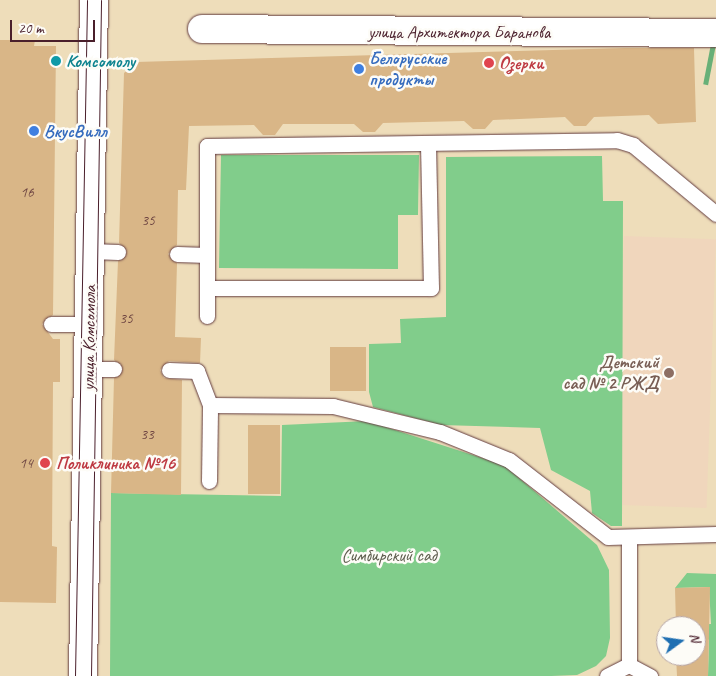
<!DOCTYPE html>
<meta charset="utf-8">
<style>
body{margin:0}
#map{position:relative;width:716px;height:676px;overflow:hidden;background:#eeddba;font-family:Caveat,sans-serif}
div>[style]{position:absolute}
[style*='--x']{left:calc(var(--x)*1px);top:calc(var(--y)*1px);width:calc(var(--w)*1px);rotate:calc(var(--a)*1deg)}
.built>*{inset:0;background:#f0d6bc;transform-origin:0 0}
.green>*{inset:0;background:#81cd8b}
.forest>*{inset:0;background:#68b077;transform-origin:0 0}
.building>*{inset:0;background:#d9b687;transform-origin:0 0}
.roads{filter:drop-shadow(0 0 1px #633c40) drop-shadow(0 0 1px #633c40)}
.lane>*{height:15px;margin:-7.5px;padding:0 7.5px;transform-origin:7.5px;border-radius:7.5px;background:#fff}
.street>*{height:28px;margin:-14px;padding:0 14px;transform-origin:14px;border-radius:14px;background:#fff}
.secondary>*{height:28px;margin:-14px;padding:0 14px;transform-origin:14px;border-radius:14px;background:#fff}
.tram>*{height:1px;margin:-0.5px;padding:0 0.5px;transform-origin:0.5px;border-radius:0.5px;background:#4a1f2b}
.dots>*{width:14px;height:14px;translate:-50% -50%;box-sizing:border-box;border:2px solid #fdfcf7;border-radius:50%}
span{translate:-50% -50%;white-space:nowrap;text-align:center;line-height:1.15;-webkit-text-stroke:5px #fdfcf7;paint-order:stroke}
.number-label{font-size:15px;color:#6e4542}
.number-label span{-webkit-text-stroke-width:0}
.street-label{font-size:18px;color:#4a1f2b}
.shop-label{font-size:18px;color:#366cbe;font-weight:700}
.left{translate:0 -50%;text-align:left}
.culture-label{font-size:18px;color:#0d838f;font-weight:700}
.health-label{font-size:18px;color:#be3a42;font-weight:700}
.education-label{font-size:18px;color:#785e54;font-weight:700}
.right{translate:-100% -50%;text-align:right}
.park-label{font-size:18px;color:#5d5c4d}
.north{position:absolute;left:656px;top:616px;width:50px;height:50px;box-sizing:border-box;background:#fdfcf7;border:1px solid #b5a4a5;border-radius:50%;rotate:76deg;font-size:14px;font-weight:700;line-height:20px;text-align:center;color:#4a1f2b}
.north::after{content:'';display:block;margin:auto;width:18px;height:22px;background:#1f6fb2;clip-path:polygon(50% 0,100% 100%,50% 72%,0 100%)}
.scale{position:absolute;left:10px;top:20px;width:85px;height:22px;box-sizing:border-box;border:2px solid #4a1f2b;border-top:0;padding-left:6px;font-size:15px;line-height:18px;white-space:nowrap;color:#4a1f2b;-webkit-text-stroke:4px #fdfcf7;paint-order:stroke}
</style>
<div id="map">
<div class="built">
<i style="left:624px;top:236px;width:92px;height:269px;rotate:2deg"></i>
</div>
<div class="green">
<i style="clip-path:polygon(221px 155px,419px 155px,418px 215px,398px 215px,398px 269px,219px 268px)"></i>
<i style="clip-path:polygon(602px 156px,603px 201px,623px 201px,622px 526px,611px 526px,592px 513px,590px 491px,551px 470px,540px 428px,441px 425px,373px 407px,369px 392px,369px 344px,401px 343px,400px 319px,446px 317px,446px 157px)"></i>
<i style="clip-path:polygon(367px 421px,504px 465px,597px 545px,609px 570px,610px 638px,606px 656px,596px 666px,577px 675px,551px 676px,110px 676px,111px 493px,281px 496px,282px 425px)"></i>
<i style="clip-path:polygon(687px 573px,716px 574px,716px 676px,708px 676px,709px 640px,696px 626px,676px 626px,711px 624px,709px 587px,675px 588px)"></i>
</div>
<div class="forest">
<i style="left:711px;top:44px;width:5px;height:41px;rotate:11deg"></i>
</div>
<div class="building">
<i style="clip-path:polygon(0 40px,35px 40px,34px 46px,56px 46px,53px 315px,42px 324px,53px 339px,60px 339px,60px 382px,53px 382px,52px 546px,57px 547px,56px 603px,0 602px)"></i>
<i style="clip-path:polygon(625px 48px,694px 48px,696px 122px,658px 124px,649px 115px,594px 117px,586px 126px,574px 126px,565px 117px,493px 120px,485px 129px,473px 129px,464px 121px,383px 123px,375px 132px,363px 132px,354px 124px,283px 124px,275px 135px,263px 135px,254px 125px,189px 126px,186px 190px,178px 190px,177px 245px,168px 254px,177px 263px,175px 337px,201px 338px,200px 363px,169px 361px,160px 370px,164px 378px,182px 380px,181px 495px,111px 493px,114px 378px,123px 369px,114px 360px,118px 261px,127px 252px,119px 243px,124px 73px,136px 62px)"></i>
<i style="left:330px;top:347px;width:36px;height:44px"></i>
<i style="left:248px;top:425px;width:32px;height:69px"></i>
<i style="clip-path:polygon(710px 587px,708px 676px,677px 676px,676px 656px,696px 656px,696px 626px,676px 626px,675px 588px)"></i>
</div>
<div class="roads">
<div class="lane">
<i style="--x:91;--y:251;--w:27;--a:2"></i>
<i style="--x:177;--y:254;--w:30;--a:2"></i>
<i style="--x:207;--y:288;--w:224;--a:0"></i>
<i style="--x:431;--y:288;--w:144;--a:-91.2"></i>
<i style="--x:207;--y:316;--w:170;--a:-90"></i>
<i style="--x:207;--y:146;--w:410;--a:-0.8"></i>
<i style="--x:617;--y:140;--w:17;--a:17"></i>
<i style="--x:633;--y:145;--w:108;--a:39.7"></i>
<i style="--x:51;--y:324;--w:38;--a:0"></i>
<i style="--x:88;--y:369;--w:26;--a:0"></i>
<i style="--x:169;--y:370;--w:28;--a:2"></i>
<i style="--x:197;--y:371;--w:36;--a:69"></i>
<i style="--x:210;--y:405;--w:123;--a:0.5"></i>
<i style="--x:333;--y:406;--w:110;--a:13.7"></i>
<i style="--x:440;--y:432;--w:74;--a:22.1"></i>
<i style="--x:509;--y:460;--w:125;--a:37.9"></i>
<i style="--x:608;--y:537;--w:108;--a:-1.6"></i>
<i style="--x:209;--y:481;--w:76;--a:-89.2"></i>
<i style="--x:629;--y:665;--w:24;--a:28"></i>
<i style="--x:607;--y:676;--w:25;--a:-27"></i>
<i style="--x:629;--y:665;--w:128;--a:-90"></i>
</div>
<div class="street">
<i style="--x:202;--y:29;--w:514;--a:0.45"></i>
</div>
<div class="secondary">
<i style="--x:83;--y:676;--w:676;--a:-89.07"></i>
</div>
</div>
<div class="tram">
<i style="--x:75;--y:676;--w:676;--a:-88.98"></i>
<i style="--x:91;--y:676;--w:676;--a:-89.15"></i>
</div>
<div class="dots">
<i style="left:56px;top:61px;background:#0f9aa8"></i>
<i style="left:489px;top:63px;background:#e0444e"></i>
<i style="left:359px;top:69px;background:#3f7fe0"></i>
<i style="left:34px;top:131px;background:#3f7fe0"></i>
<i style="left:669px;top:373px;background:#8d6e63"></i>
<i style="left:45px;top:463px;background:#e0444e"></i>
</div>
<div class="number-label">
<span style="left:27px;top:193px">16</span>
<span style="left:148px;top:221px">35</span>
<span style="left:126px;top:319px">35</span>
<span style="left:147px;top:435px">33</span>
<span style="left:26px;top:464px">14</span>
</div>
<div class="street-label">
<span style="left:459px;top:32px">улица Архитектора Баранова</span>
<span style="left:89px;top:338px;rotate:-89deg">улица Комсомола</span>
</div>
<div class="shop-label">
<span class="left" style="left:369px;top:69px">Белорусские<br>продукты</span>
<span class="left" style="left:44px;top:131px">ВкусВилл</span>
</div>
<div class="culture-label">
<span class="left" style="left:66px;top:61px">Комсомолу</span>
</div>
<div class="health-label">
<span class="left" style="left:499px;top:63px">Озерки</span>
<span class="left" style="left:56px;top:463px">Поликлиника №16</span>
</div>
<div class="education-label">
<span class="right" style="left:659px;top:373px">Детский<br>сад № 2 РЖД</span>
</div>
<div class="park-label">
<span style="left:389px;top:555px">Симбирский сад</span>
</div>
<div class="north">N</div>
<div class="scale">20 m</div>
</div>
